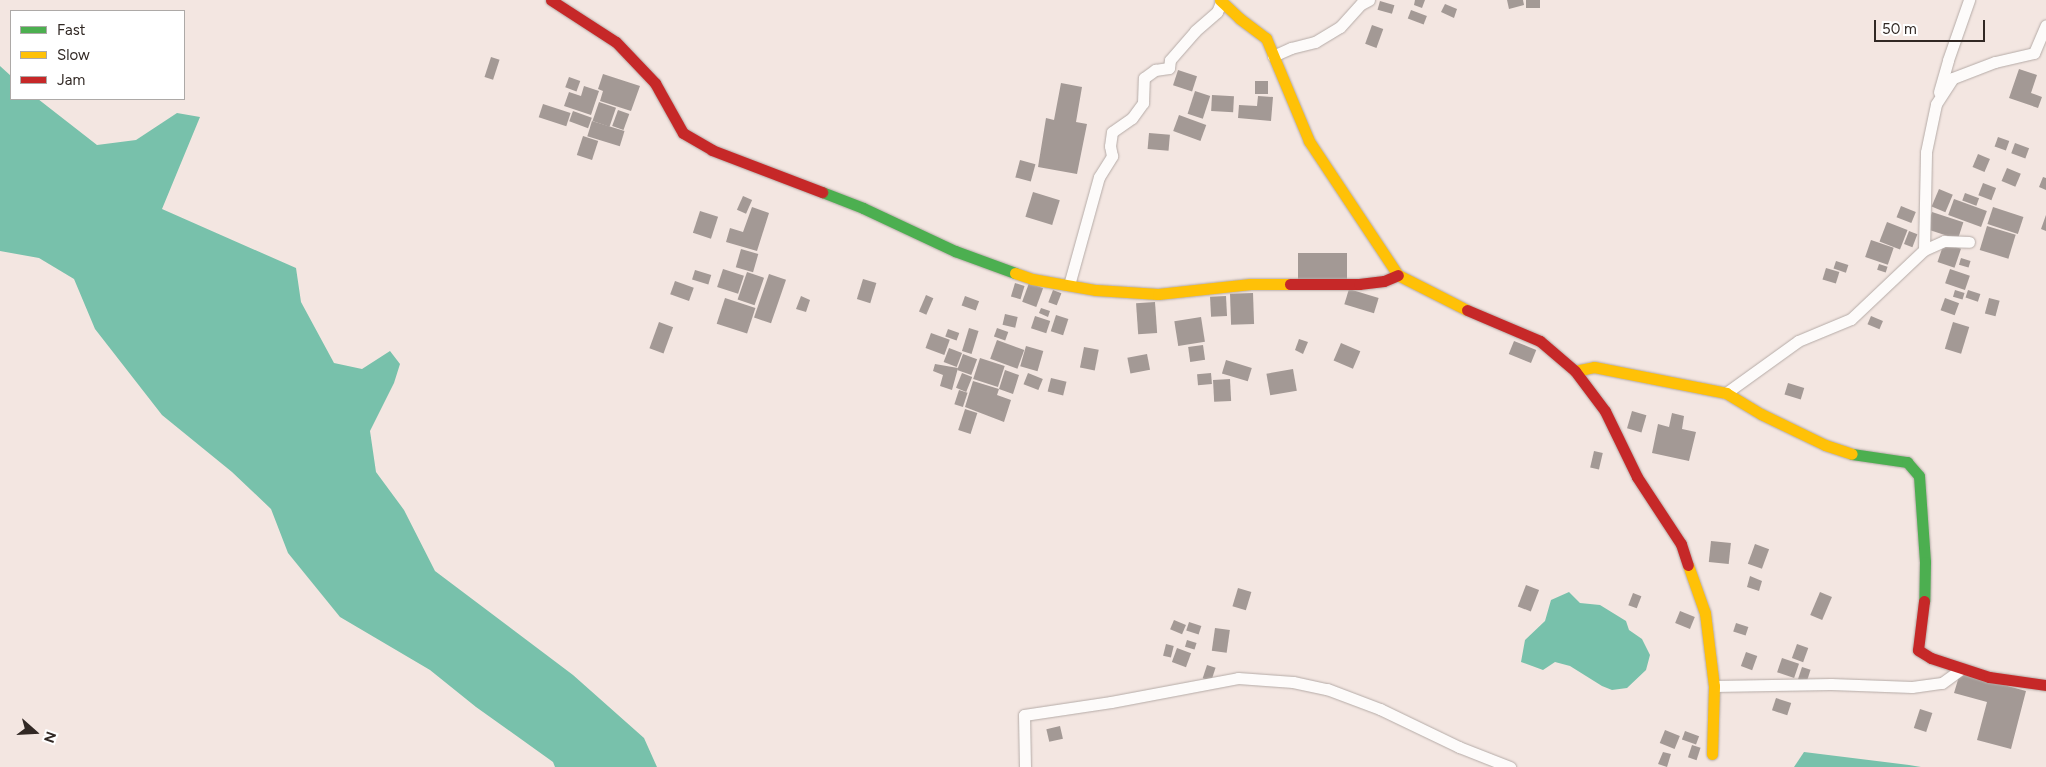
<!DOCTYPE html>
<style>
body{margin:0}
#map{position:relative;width:2046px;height:767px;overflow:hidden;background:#f3e6e1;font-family:Figtree,sans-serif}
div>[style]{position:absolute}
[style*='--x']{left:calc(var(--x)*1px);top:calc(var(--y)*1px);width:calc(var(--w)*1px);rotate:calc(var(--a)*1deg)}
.water>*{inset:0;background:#78c1ab}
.building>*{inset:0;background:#a39995;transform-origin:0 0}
.roads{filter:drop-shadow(0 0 1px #b5aba7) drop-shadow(0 0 1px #b5aba7)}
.street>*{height:11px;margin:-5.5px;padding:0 5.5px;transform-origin:5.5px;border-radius:5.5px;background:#fdfbfa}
.fast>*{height:11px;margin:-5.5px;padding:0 5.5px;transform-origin:5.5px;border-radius:5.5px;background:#4caf50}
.slow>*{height:11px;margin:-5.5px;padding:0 5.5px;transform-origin:5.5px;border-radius:5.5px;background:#ffc107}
.jam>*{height:11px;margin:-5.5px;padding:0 5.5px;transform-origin:5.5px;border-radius:5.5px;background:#c62828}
span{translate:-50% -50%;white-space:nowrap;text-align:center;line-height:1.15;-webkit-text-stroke:5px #fff;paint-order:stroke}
.legend{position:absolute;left:10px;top:10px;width:175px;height:90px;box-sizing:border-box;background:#fff;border:1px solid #ada9a7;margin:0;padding:6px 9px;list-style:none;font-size:15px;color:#312824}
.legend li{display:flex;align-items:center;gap:10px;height:25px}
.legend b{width:25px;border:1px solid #ada9a7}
.north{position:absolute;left:10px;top:707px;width:50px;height:50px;-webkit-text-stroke:4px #fff;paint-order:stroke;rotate:109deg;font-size:14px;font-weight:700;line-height:20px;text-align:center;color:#312824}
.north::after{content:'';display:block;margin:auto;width:18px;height:22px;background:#312824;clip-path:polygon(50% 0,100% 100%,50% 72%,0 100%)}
.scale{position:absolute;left:1874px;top:20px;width:111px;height:22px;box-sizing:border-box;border:2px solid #312824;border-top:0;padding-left:6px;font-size:15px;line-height:18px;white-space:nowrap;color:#312824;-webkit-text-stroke:4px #fff;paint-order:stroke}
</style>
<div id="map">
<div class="water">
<i style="clip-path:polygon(0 66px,11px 76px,11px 99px,38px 99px,97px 145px,136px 140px,177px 113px,200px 117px,162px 209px,296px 268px,301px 302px,334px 363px,362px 369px,390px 351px,400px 364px,394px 383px,370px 431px,376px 472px,404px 510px,435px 571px,573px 675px,644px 738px,657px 767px,555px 767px,553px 762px,476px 707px,430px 670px,340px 617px,288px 553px,271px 509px,232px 472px,162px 415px,95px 329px,74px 279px,39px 258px,0 251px)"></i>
<i style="clip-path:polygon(1569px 592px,1580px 603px,1600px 605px,1626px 621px,1629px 630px,1642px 639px,1650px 655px,1646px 670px,1627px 688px,1612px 690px,1602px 686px,1570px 666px,1555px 662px,1543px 670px,1521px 662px,1525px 640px,1545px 621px,1551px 600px)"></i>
<i style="clip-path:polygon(1804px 752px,1909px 765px,1921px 767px,1794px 767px)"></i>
</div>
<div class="building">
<i style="clip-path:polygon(1415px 0,1425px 0,1422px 8px,1414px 5px)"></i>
<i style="clip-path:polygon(1507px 0,1523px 0,1524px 5px,1509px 9px)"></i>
<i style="left:1526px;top:0;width:14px;height:8px"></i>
<i style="left:1380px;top:1px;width:15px;height:9px;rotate:16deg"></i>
<i style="clip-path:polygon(1445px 4px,1457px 9px,1454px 18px,1441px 12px)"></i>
<i style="left:1411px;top:10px;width:17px;height:9px;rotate:21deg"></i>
<i style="left:1372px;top:25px;width:12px;height:20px;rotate:20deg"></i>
<i style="left:491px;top:57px;width:9px;height:21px;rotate:18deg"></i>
<i style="clip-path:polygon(2019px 69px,2037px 75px,2031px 93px,2042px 97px,2038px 108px,2009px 98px)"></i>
<i style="left:1178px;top:70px;width:20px;height:16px;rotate:18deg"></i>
<i style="clip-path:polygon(603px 74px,640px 86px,631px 111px,600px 101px,603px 91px,598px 89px)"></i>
<i style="left:569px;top:77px;width:12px;height:11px;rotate:20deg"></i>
<i style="left:1268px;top:81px;width:13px;height:13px;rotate:90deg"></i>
<i style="clip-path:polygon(1061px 83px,1082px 87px,1076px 122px,1087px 124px,1077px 174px,1038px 167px,1046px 118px,1054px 120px)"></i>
<i style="clip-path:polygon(584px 86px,599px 91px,591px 115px,564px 106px,569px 92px,581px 96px)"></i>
<i style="left:1195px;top:91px;width:16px;height:24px;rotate:18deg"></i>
<i style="left:1212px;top:95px;width:22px;height:16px;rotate:3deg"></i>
<i style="clip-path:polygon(1258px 96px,1273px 97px,1271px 121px,1238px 118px,1239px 105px,1257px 106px)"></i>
<i style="left:599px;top:102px;width:18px;height:20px;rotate:19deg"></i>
<i style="left:543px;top:104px;width:29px;height:14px;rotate:18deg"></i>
<i style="left:618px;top:110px;width:12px;height:17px;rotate:20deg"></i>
<i style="left:573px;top:111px;width:20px;height:11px;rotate:20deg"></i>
<i style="left:1179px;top:115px;width:29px;height:17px;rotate:20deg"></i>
<i style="left:592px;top:121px;width:34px;height:16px;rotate:17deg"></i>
<i style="left:1149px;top:133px;width:21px;height:16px;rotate:5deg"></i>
<i style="left:583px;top:136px;width:16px;height:20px;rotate:18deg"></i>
<i style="left:1998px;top:137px;width:12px;height:10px;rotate:20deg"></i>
<i style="left:2015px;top:143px;width:15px;height:11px;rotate:20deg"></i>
<i style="left:1978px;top:154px;width:13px;height:14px;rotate:23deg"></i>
<i style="left:1020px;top:160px;width:16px;height:18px;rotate:15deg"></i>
<i style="left:2007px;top:168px;width:15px;height:14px;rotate:23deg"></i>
<i style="clip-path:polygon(2043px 177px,2046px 178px,2046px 190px,2039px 187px)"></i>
<i style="left:1983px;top:183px;width:14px;height:13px;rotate:21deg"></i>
<i style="left:1939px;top:189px;width:15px;height:19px;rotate:23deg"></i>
<i style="left:1033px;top:192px;width:28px;height:26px;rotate:17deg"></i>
<i style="left:1965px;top:193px;width:15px;height:8px;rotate:20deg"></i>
<i style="left:743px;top:196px;width:10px;height:15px;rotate:24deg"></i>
<i style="left:1954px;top:199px;width:35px;height:17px;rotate:20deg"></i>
<i style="left:1901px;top:206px;width:16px;height:12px;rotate:22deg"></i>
<i style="clip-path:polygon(752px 207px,769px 213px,757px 251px,726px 242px,730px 228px,743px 232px)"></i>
<i style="left:1993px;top:207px;width:32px;height:18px;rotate:18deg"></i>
<i style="left:700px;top:211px;width:19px;height:23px;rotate:18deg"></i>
<i style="left:1932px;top:212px;width:33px;height:18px;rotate:18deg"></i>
<i style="clip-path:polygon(2046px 215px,2046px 231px,2041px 229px)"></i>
<i style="left:1887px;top:222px;width:22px;height:21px;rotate:21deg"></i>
<i style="left:1987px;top:226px;width:30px;height:25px;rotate:17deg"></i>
<i style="left:1909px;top:231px;width:9px;height:14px;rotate:21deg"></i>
<i style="left:1871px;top:240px;width:24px;height:18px;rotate:19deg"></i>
<i style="left:1944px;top:243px;width:18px;height:20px;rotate:19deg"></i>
<i style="left:741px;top:249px;width:18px;height:19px;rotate:16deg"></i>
<i style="left:1298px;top:253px;width:49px;height:26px"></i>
<i style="left:1961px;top:258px;width:10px;height:7px;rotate:17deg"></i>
<i style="left:1836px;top:261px;width:13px;height:8px;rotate:18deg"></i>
<i style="left:1879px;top:264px;width:9px;height:6px;rotate:18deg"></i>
<i style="left:1826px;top:268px;width:14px;height:12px;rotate:17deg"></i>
<i style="left:723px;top:269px;width:22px;height:19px;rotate:18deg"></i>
<i style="left:1950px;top:269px;width:21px;height:15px;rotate:19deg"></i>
<i style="left:695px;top:270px;width:17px;height:10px;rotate:17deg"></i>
<i style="left:747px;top:272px;width:18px;height:29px;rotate:19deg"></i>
<i style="left:769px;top:274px;width:18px;height:46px;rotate:19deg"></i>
<i style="left:863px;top:279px;width:14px;height:21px;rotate:17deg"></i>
<i style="left:675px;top:281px;width:20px;height:14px;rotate:20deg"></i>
<i style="left:1015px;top:283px;width:10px;height:14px;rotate:17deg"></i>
<i style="left:1029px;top:283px;width:15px;height:20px;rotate:20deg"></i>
<i style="left:1349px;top:289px;width:31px;height:16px;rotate:17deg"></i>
<i style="left:1053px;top:290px;width:9px;height:13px;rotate:21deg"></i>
<i style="left:1955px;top:290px;width:10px;height:7px;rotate:17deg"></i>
<i style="left:1968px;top:290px;width:13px;height:8px;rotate:18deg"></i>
<i style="left:1253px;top:293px;width:31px;height:23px;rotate:88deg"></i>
<i style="left:926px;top:295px;width:8px;height:18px;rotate:23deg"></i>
<i style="clip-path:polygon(801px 296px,810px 300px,806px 312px,796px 309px)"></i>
<i style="left:965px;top:296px;width:15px;height:10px;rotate:20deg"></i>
<i style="left:1226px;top:296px;width:20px;height:16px;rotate:87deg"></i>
<i style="left:725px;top:298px;width:32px;height:27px;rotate:18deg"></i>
<i style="left:1945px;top:298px;width:15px;height:13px;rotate:20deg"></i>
<i style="left:1989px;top:298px;width:11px;height:16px;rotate:15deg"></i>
<i style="left:1155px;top:302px;width:31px;height:19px;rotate:86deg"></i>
<i style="clip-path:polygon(1041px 308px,1050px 311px,1048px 317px,1039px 313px)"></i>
<i style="left:1005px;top:314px;width:13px;height:11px;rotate:13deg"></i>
<i style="left:1056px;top:315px;width:13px;height:17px;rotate:18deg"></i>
<i style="left:1035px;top:316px;width:16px;height:13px;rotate:18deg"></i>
<i style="left:1871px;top:316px;width:13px;height:9px;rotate:23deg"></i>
<i style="left:1201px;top:317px;width:25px;height:27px;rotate:81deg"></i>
<i style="left:659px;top:322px;width:15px;height:28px;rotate:20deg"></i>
<i style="left:1953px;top:322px;width:17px;height:28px;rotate:17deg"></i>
<i style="left:969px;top:328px;width:10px;height:24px;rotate:17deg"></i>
<i style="left:997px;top:328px;width:12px;height:9px;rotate:20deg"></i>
<i style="left:948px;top:329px;width:12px;height:8px;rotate:20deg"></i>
<i style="left:931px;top:333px;width:20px;height:16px;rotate:20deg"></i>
<i style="clip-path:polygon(1299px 339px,1308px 342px,1303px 354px,1295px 350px)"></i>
<i style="left:997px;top:340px;width:29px;height:20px;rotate:20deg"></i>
<i style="left:1514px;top:341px;width:24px;height:14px;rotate:22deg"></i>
<i style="left:1341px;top:343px;width:21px;height:19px;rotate:23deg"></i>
<i style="left:1203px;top:345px;width:15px;height:15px;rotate:82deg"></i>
<i style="left:1026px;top:346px;width:18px;height:21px;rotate:16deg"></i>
<i style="left:1084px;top:347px;width:15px;height:21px;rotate:11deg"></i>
<i style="left:949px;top:348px;width:14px;height:15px;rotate:21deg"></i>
<i style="left:963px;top:354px;width:15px;height:17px;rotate:20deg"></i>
<i style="left:1147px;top:354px;width:16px;height:20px;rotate:79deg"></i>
<i style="left:980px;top:358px;width:26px;height:22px;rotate:18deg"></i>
<i style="left:1226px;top:360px;width:27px;height:14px;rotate:17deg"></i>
<i style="clip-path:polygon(935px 364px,958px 368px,952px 390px,940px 386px,943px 375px,933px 371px)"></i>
<i style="left:1293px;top:369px;width:22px;height:27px;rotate:80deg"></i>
<i style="clip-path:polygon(1005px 370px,1019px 375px,1013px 394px,999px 389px,997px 395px,1011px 400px,1004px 422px,965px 407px,973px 381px,999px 389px)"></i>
<i style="left:962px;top:373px;width:11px;height:16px;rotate:22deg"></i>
<i style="left:1028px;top:373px;width:16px;height:12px;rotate:22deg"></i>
<i style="left:1211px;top:373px;width:11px;height:14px;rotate:85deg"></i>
<i style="left:1051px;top:378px;width:16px;height:14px;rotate:14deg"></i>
<i style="left:1230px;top:379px;width:22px;height:17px;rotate:87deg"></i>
<i style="left:1788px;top:383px;width:17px;height:12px;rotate:17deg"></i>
<i style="left:959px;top:390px;width:9px;height:15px;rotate:18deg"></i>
<i style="left:965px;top:409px;width:13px;height:22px;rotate:18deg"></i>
<i style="left:1632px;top:411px;width:15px;height:18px;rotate:16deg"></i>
<i style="clip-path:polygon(1672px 413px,1684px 416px,1682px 429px,1696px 432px,1689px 461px,1652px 453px,1658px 424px,1669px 427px)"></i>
<i style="left:1594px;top:451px;width:9px;height:17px;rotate:13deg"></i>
<i style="left:1711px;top:541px;width:20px;height:21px;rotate:6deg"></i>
<i style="left:1755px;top:544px;width:15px;height:21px;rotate:20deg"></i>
<i style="clip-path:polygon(1750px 576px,1762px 581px,1759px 591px,1747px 587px)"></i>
<i style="left:1526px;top:585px;width:14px;height:23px;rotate:21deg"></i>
<i style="left:1238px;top:588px;width:14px;height:19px;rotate:17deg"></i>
<i style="left:1820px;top:592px;width:13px;height:25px;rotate:23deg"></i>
<i style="left:1633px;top:593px;width:9px;height:13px;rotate:21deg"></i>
<i style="left:1680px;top:611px;width:16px;height:13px;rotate:22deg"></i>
<i style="left:1174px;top:620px;width:13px;height:10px;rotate:23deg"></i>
<i style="left:1189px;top:622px;width:13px;height:9px;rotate:18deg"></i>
<i style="left:1736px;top:623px;width:13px;height:9px;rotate:18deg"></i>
<i style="left:1215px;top:628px;width:15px;height:23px;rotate:8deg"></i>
<i style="left:1187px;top:640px;width:10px;height:7px;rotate:17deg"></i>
<i style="left:1166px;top:644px;width:8px;height:12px;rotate:14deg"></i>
<i style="left:1797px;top:644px;width:12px;height:15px;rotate:20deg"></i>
<i style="left:1177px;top:648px;width:15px;height:15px;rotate:20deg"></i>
<i style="left:1746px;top:652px;width:12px;height:15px;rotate:20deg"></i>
<i style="left:1782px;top:658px;width:18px;height:15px;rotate:19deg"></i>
<i style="left:1207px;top:665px;width:9px;height:14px;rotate:18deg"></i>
<i style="left:1802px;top:667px;width:9px;height:13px;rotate:18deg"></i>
<i style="clip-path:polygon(1960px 673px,2026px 691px,2011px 749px,1977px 740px,1987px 702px,1954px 693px)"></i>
<i style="left:1776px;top:698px;width:16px;height:13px;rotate:18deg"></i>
<i style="left:1920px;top:709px;width:13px;height:20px;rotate:18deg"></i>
<i style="left:1060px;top:726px;width:13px;height:14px;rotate:77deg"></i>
<i style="left:1665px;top:730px;width:16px;height:14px;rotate:22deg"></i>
<i style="left:1685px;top:731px;width:15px;height:9px;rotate:20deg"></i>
<i style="left:1692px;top:745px;width:9px;height:13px;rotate:18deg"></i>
<i style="clip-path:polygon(1663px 752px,1671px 754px,1667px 767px,1658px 764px)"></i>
</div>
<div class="roads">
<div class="street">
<i style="--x:1273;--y:56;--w:20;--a:-24"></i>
<i style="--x:1291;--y:48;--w:25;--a:-14"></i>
<i style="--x:1315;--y:42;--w:29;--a:-31"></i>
<i style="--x:1340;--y:27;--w:31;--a:-48"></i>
<i style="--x:1361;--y:4;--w:9;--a:-27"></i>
<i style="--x:1939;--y:92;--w:33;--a:-74"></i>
<i style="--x:1948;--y:60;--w:64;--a:-70.7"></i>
<i style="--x:1924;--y:250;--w:22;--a:-24"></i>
<i style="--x:1944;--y:241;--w:25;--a:2"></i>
<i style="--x:1069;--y:285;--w:112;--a:-74.5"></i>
<i style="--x:1099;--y:177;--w:25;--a:-58"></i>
<i style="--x:1112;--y:156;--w:10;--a:-101"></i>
<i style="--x:1110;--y:146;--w:14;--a:-82"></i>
<i style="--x:1112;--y:132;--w:24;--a:-35"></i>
<i style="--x:1132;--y:118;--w:19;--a:-54"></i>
<i style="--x:1143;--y:103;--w:25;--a:-88"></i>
<i style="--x:1144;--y:78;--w:14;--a:-36"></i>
<i style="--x:1155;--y:70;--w:14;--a:-8"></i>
<i style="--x:1169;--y:68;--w:8;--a:-83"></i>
<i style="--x:1170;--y:60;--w:38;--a:-49"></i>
<i style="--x:1195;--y:31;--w:29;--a:-41"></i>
<i style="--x:1217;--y:12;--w:11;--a:-68"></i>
<i style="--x:1726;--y:393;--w:89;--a:-35.8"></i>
<i style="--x:1798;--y:341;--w:57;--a:-22.5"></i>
<i style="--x:1851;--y:319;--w:100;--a:-43.4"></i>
<i style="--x:1924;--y:250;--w:98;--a:-88.8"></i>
<i style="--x:1926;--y:152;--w:49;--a:-78.2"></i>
<i style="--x:1936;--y:104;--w:31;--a:-57"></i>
<i style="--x:1953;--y:78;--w:45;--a:-20.9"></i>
<i style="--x:1995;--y:62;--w:40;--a:-13"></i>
<i style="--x:2034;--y:53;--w:30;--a:-67"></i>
<i style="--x:1714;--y:686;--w:117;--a:-1"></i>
<i style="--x:1831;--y:684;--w:81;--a:2.1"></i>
<i style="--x:1912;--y:687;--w:30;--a:-8"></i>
<i style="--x:1942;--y:683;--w:24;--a:-36"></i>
<i style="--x:1025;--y:767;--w:52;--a:-91.1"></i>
<i style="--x:1024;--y:715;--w:88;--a:-8.5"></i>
<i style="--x:1111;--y:702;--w:129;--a:-10.7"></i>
<i style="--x:1238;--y:678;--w:55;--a:4.2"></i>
<i style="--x:1293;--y:682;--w:35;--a:12"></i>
<i style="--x:1327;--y:689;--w:57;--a:20.7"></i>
<i style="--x:1380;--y:709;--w:88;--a:25.7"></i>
<i style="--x:1459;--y:747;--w:55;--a:21.4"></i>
</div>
<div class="fast">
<i style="--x:822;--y:192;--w:44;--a:21.3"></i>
<i style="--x:863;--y:208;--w:102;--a:25.1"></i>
<i style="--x:955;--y:251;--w:64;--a:20.1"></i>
<i style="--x:1852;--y:454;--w:56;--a:8.3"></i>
<i style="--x:1907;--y:462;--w:18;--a:49"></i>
<i style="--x:1919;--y:476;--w:86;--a:86"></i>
<i style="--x:1925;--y:562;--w:39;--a:91"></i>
</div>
<div class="slow">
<i style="--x:1220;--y:0;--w:26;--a:43"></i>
<i style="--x:1239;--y:18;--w:34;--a:37"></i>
<i style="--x:1266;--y:38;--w:112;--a:67.3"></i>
<i style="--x:1309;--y:141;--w:161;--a:56.4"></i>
<i style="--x:1398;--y:275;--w:77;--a:26.9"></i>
<i style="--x:1015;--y:273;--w:18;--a:19"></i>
<i style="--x:1032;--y:279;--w:65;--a:9.8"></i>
<i style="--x:1096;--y:290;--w:62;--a:3.7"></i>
<i style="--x:1158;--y:294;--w:93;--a:-6.2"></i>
<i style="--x:1250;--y:284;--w:40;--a:0"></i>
<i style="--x:1575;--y:371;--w:19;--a:-12"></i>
<i style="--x:1594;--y:367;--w:135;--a:11.1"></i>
<i style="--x:1726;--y:393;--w:41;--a:31"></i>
<i style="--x:1761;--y:414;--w:71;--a:25.8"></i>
<i style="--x:1825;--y:445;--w:28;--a:18"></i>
<i style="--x:1688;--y:565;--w:51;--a:70.5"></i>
<i style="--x:1705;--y:613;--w:74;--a:83"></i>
<i style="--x:1714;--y:686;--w:68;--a:91.7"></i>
</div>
<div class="jam">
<i style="--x:551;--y:0;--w:77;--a:32.9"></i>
<i style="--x:616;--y:42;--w:57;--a:46.4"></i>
<i style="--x:655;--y:83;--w:57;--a:60.8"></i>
<i style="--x:683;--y:133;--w:34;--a:30"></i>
<i style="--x:712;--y:150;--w:118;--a:20.9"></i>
<i style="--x:1290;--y:284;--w:69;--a:0"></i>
<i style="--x:1359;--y:284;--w:25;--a:-7"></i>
<i style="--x:1384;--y:281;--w:15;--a:-23"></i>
<i style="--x:1467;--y:310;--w:79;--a:23"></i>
<i style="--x:1540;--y:341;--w:46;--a:40.6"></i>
<i style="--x:1575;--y:371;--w:50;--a:53.1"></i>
<i style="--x:1605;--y:411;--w:73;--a:64.1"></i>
<i style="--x:1637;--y:477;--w:80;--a:56.7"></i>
<i style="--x:1681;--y:544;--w:22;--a:72"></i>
<i style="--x:1924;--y:601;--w:49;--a:97"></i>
<i style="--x:1918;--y:650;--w:15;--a:32"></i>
<i style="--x:1931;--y:658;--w:61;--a:18.1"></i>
<i style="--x:1989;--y:677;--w:58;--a:8"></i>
</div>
</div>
<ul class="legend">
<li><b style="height:6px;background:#4caf50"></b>Fast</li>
<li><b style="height:6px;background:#ffc107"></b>Slow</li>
<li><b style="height:6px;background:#c62828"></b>Jam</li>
</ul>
<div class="north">N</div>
<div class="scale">50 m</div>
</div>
